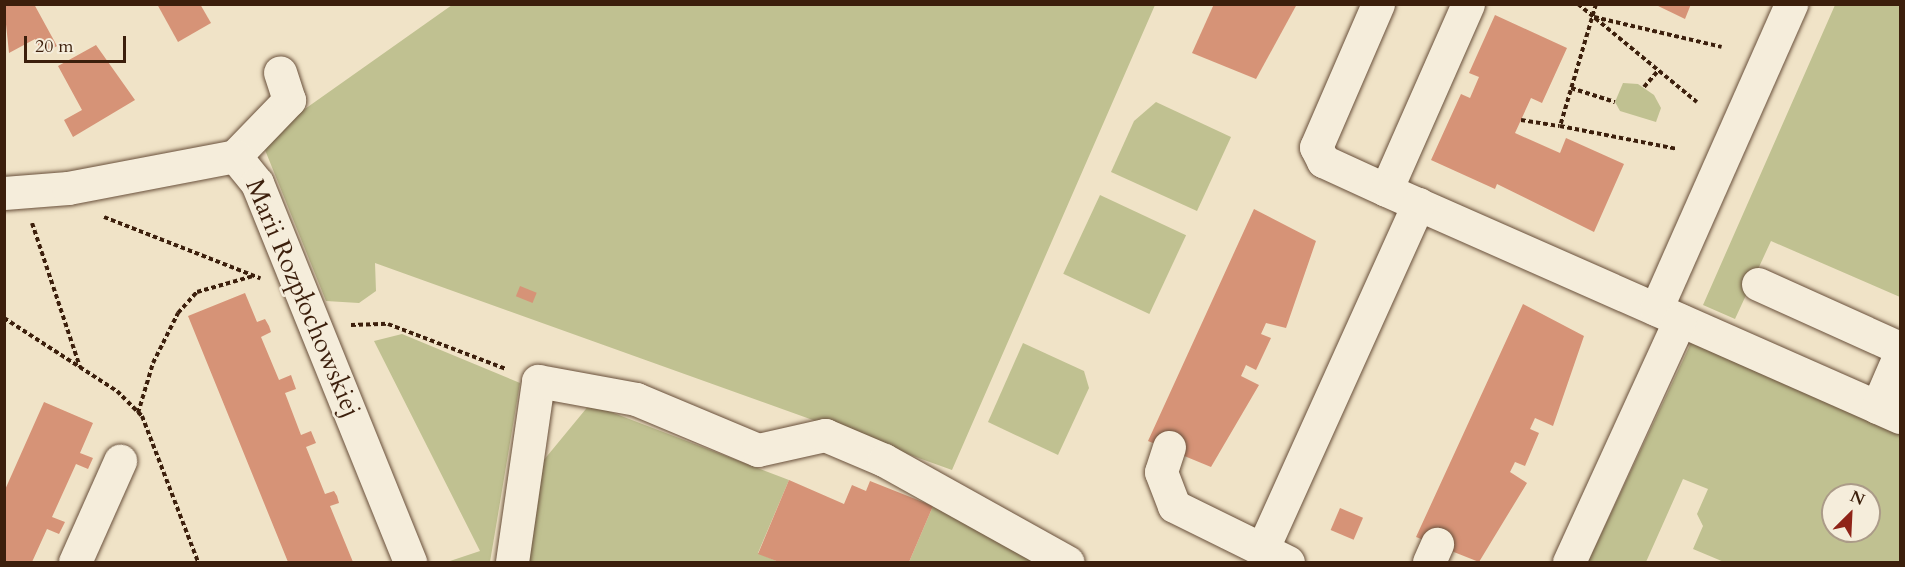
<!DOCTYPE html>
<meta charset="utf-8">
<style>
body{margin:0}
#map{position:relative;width:1905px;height:567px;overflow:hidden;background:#f0e3c7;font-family:Cardo,serif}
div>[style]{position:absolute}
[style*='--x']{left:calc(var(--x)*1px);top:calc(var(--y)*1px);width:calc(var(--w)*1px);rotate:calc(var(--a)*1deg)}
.green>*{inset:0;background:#c0c191;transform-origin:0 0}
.building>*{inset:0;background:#d69377;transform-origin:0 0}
.path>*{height:4px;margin-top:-2px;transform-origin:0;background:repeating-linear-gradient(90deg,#3c1f0c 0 4.5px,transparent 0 7.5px)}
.roads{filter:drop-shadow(0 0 2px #69503b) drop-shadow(0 0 2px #69503b)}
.minor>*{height:33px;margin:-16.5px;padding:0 16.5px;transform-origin:16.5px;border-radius:16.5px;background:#f5eddb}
span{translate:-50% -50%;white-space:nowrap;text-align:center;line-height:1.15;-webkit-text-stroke:5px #f5eddb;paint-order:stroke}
.street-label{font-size:26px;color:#3c1f0c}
.frame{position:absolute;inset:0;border:6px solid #3c1f0c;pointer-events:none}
.north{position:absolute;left:1821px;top:483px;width:60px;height:60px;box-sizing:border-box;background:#f5eddb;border:2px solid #ab9b88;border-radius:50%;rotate:24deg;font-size:16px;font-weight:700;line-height:24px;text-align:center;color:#3c1f0c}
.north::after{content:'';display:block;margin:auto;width:21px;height:27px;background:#8f2418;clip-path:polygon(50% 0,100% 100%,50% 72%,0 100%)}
.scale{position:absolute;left:24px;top:36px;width:102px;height:27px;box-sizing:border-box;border:3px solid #3c1f0c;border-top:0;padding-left:8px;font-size:18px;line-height:21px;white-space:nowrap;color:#3c1f0c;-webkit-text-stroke:4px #f5eddb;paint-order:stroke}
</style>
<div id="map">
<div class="green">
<i style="clip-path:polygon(452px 5px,1155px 5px,952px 470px,375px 263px,376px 291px,359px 303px,326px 301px,261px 140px)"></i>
<i style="clip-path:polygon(1835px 5px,1900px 5px,1900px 297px,1771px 241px,1735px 319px,1703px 305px)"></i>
<i style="clip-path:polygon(1623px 83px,1638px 84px,1654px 95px,1661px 108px,1656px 122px,1620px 111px,1615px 102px)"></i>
<i style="clip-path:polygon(1156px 102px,1231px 137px,1197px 211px,1111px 172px,1134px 121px)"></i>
<i style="left:1100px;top:195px;width:95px;height:87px;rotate:25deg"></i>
<i style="clip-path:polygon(402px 334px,520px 383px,490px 562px,447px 562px,480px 551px,374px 341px)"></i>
<i style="clip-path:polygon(1023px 343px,1084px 371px,1089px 388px,1058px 455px,988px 422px)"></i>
<i style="clip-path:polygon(evenodd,1691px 343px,1900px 434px,1900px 562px,1724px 562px,1693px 549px,1703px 526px,1697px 514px,1708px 489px,1683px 479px,1646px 562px,1588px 562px,1691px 343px,1833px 495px,1869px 495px,1869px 531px,1833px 531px,1833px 495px)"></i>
<i style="clip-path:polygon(590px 404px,789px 480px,758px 553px,779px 562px,525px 562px,543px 461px)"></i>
<i style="clip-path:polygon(933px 506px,1054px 562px,909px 562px)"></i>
</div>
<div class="building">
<i style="clip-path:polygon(34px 4px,57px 46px,43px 54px,35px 39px,9px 53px,4px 5px)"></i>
<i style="clip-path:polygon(157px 4px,200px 4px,211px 23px,178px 42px)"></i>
<i style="clip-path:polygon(1214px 4px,1297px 4px,1256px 79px,1192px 53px)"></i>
<i style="clip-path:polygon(1654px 4px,1691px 4px,1685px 19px)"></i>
<i style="clip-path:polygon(1495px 15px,1567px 48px,1542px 103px,1531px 98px,1515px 133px,1560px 153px,1566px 138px,1624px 164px,1594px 232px,1497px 184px,1495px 189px,1431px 160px,1461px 94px,1470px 98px,1479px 77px,1469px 73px)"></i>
<i style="clip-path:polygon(96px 45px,135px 100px,73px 137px,64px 120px,82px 110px,58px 66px)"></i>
<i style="clip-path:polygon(1254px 209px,1316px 241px,1286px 328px,1266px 323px,1261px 334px,1271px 338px,1256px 370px,1246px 365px,1241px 376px,1259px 385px,1211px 467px,1148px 441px)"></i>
<i style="left:520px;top:286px;width:18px;height:11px;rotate:22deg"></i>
<i style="clip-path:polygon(245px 293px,257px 322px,265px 319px,269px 326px,271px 332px,261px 337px,279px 380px,291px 375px,296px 389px,285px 393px,301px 435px,311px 431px,316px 443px,306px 447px,325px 494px,334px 491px,337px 496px,339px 503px,330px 506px,353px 562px,362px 562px,288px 562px,188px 316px)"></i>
<i style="clip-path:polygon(1523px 304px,1584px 336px,1553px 426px,1535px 418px,1530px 429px,1539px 433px,1525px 466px,1515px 462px,1510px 472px,1527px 483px,1479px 562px,1416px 537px)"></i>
<i style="clip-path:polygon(44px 402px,93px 423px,80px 453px,93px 458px,88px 469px,76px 464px,52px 517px,65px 522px,59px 534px,47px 529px,32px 562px,4px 562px,4px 492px)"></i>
<i style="clip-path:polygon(789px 480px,844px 504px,852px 485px,866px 491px,870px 481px,933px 506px,909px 562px,779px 562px,758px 554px)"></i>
<i style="left:1340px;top:508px;width:25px;height:24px;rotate:23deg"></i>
</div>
<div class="path">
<i style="--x:1578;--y:4;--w:154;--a:39.5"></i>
<i style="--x:1596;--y:4;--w:127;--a:106.4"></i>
<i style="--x:1560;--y:126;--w:119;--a:11.1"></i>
<i style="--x:1594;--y:17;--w:131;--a:13.2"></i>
<i style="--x:1644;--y:87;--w:21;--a:-49"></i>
<i style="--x:1571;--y:88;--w:46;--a:17.7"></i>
<i style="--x:1521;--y:120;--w:39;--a:9"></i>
<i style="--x:104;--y:217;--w:168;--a:21.4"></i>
<i style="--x:32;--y:223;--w:152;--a:71.6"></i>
<i style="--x:4;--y:318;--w:135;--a:32.9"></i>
<i style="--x:117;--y:391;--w:35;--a:45"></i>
<i style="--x:142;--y:416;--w:156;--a:69"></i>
<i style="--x:351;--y:325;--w:37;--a:-2"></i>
<i style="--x:388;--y:324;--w:126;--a:20.9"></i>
<i style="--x:138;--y:413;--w:52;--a:-73.3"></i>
<i style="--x:153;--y:363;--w:56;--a:-63.4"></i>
<i style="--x:178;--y:313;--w:28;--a:-48"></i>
<i style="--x:197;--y:292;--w:58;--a:-15.9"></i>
</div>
<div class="roads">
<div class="minor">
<i style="--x:1378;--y:4;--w:156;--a:113.4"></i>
<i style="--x:1316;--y:147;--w:16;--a:63"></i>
<i style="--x:1323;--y:161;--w:69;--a:24.7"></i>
<i style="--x:1468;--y:4;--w:203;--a:113.8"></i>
<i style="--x:1386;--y:190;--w:562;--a:23.83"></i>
<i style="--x:235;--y:156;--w:78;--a:-46"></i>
<i style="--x:289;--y:100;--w:29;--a:-108"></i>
<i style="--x:4;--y:193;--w:64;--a:-4.5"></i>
<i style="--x:68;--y:188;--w:170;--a:-10.8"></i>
<i style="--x:235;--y:156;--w:35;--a:51"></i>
<i style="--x:257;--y:183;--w:409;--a:68"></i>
<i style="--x:1758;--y:284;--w:156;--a:24.3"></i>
<i style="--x:1656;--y:309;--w:334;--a:-66.1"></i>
<i style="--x:1877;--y:407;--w:58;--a:-66.5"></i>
<i style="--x:1169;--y:447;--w:26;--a:108"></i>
<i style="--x:1161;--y:472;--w:36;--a:69"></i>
<i style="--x:1174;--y:506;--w:127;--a:26.2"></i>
<i style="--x:1262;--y:550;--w:380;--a:-65.7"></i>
<i style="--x:75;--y:562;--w:111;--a:-66"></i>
<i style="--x:512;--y:562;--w:183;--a:-81.8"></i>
<i style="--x:538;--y:381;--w:100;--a:10.4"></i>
<i style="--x:636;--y:399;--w:132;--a:22.7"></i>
<i style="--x:758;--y:450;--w:69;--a:-12.6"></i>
<i style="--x:825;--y:435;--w:64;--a:23"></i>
<i style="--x:884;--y:460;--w:210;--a:29.1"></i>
<i style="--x:1429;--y:562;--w:20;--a:-66"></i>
<i style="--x:1569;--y:562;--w:266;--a:-65.4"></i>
</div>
</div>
<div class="street-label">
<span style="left:303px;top:298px;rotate:67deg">Marii Rozpłochowskiej</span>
</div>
<div class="frame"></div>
<div class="north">N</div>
<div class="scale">20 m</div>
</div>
